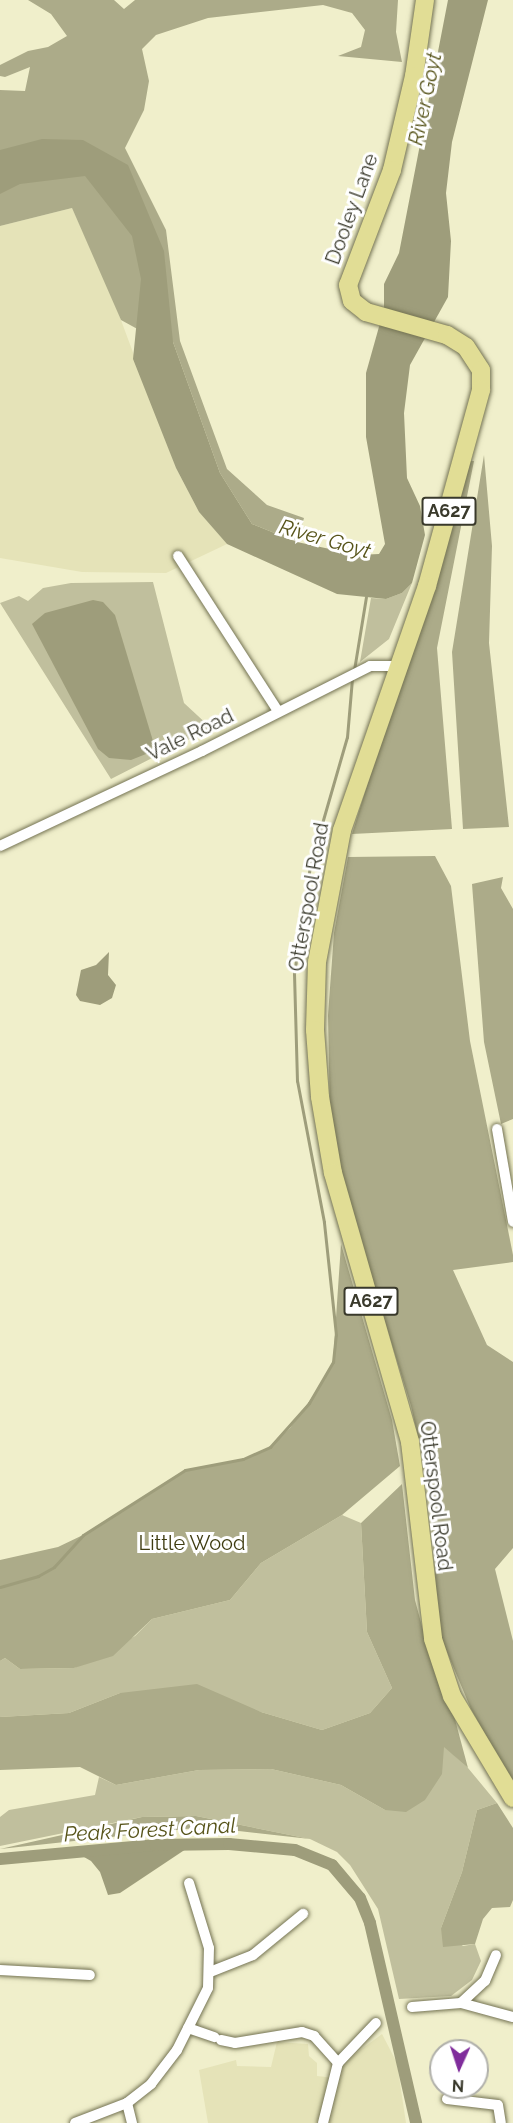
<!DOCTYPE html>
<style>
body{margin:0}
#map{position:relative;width:513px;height:2123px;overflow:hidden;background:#f0efcb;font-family:Raleway,sans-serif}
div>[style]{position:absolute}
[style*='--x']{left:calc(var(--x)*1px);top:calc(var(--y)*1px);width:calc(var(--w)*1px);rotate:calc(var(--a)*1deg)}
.built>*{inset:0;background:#e5e3b8}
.green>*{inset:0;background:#c0bf9d}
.forest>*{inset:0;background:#acab89}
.water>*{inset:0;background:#9e9d7b}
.stream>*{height:3px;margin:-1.5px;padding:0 1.5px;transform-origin:1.5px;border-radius:1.5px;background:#9e9d7b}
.canal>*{height:12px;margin:-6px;padding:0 6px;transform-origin:6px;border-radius:6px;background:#9e9d7b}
.roads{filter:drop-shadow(0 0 2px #747353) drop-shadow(0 0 2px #747353)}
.street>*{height:10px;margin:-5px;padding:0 5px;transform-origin:5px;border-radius:5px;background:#fff}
.primary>*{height:18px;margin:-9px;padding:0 9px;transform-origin:9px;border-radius:9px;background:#e1dd95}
span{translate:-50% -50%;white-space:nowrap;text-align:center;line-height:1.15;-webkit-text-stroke:6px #fff;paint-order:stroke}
.shield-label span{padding:2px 4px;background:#fff;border:2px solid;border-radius:4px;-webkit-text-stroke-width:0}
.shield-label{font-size:18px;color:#39392b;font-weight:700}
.street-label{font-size:20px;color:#39392b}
.park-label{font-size:20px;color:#3f3c11}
.water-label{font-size:21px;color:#57541a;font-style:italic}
.north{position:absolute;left:429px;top:2039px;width:60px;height:60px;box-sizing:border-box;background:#fff;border:2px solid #b0b0aa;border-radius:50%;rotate:183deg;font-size:16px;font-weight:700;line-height:24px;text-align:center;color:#39392b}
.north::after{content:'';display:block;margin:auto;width:21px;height:27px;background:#802d9c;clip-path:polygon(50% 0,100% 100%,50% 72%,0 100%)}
</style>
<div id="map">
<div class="built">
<i style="clip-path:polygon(72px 208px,112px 296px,176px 468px,199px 512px,227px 544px,166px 573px,82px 572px,0 558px,0 226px)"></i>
<i style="clip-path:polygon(382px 2034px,397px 2063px,406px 2123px,208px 2123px,199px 2070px,236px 2060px,237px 2066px,271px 2067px,277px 2042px,308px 2044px,309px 2056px,317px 2063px,317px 2076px,335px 2078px,343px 2063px)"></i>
</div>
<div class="green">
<i style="clip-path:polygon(153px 582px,184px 703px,211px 728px,111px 779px,0 603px,19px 596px,28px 601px,43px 588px,71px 583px)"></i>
<i style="clip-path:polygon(412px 583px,389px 639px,360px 662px,371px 598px,386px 599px,402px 593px)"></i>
<i style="clip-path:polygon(342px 1515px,361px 1523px,367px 1632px,392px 1688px,370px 1713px,322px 1730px,261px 1712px,120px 1693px,69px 1713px,0 1717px,0 1661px,5px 1658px,20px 1669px,74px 1668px,135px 1636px,152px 1619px,230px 1600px,261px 1563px)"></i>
<i style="clip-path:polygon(444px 1746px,468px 1768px,497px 1803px,477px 1810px,462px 1872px,441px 1928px,463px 1946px,475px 1944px,481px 1961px,472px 1980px,451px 1996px,399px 1999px,378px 1909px,350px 1865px,337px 1852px,310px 1839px,196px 1816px,142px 1817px,0 1846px,0 1817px,9px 1810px,95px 1795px,99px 1777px,116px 1785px,199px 1770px,271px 1769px,341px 1785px,385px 1810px)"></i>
</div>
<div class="forest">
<i style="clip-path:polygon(28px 0,114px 0,124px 9px,135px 0,398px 0,396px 32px,402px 62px,338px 56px,361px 47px,365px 30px,352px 13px,323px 5px,208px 18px,156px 35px,142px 49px,149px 81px,144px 110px,125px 148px,166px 230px,180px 341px,227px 469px,267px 505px,304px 518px,297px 542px,252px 524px,220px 473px,173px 342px,152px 337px,121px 320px,72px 208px,0 226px,0 90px,25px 91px,30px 67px,5px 77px,0 76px,0 65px,28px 51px,48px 47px,67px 36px,51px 14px)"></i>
<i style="clip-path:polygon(484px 455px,492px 546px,489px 643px,509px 827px,463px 829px,452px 652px)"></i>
<i style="clip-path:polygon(468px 461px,474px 461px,437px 648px,452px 829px,352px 834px)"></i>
<i style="clip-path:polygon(435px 856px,451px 886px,470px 1041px,513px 1255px,513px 1262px,453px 1270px,487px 1345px,513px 1362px,513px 1548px,495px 1569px,513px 1641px,513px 1784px,471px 1709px,439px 1633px,429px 1486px,411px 1406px,343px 1186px,330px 1117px,328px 1015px,334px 933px,348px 857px)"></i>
<i style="clip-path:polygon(503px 877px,501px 888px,513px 909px,513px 1119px,501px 1124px,484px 1042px,472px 884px)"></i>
<i style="clip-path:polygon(341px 1244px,392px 1420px,400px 1466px,342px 1515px,261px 1563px,230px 1600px,152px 1619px,113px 1656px,74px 1668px,20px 1669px,5px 1658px,0 1661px,0 1560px,58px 1547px,83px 1535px,185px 1470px,243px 1459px,270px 1447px,290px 1428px,321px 1385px,333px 1362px)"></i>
<i style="clip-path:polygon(402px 1484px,415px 1600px,432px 1664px,453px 1712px,468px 1768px,444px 1747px,442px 1774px,425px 1800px,406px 1812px,385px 1810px,341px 1785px,271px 1769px,199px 1770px,116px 1785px,80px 1767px,0 1770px,0 1717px,69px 1713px,120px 1693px,197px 1684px,261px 1712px,322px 1730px,370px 1713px,392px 1688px,367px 1632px,361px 1523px)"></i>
<i style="clip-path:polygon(497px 1803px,513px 1828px,513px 1900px,510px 1907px,492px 1908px,483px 1919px,475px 1944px,443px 1947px,441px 1928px,462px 1872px,477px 1810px)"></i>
<i style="clip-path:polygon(196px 1816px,310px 1839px,204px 1827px,0 1849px,142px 1817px)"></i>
</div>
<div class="water">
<i style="clip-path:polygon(448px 0,488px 0,452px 142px,446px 193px,451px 241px,448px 297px,410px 365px,404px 413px,407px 478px,420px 506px,425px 535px,412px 583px,402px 593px,386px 599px,337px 594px,227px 544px,199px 512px,176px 468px,133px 359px,141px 279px,132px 236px,85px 176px,20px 184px,0 194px,0 150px,42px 139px,83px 140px,128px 165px,164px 251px,173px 342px,220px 473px,252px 524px,297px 542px,358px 555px,379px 554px,385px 544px,366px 437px,366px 373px,384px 309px,384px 284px,399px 253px)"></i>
<i style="clip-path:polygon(93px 600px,103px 602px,115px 615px,153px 741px,151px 752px,131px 760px,109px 758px,98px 749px,32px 624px,45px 613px)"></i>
<i style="clip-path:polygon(109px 952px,108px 975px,116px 985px,112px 998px,100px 1005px,80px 1001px,76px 995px,81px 970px,96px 965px)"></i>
<i style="clip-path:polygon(195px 1843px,120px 1893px,108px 1895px,100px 1872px,91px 1861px,77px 1853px)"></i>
</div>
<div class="stream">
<i style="--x:354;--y:670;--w:74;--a:-80.7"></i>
<i style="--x:0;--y:1587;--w:40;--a:-16"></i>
<i style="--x:38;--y:1576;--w:18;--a:-29"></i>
<i style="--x:54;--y:1567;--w:43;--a:-47.8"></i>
<i style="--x:83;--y:1535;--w:121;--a:-32.5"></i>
<i style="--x:185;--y:1470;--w:59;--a:-10.7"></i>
<i style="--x:243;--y:1459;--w:30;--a:-24"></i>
<i style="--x:270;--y:1447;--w:59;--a:-48.4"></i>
<i style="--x:309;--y:1403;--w:48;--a:-59.7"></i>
<i style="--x:333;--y:1362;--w:27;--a:-84"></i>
<i style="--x:336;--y:1335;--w:114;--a:-96.1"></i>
<i style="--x:324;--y:1222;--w:144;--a:-100.8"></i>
<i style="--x:297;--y:1081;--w:107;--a:-91.6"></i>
<i style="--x:294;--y:974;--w:110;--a:-81.6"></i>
<i style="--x:310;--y:865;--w:133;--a:-73.9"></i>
<i style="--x:347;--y:737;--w:58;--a:-85.1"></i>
</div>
<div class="canal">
<i style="--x:0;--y:1859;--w:156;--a:-5.2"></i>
<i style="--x:155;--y:1845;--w:74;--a:-0.8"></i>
<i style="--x:229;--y:1844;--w:66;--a:5.2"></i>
<i style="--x:295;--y:1850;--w:40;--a:22"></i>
<i style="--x:332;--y:1865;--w:43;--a:49.7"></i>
<i style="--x:360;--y:1898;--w:27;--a:68"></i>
<i style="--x:370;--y:1923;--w:205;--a:77"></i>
</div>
<div class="roads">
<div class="street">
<i style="--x:178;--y:556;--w:184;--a:57.2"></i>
<i style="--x:0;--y:846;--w:223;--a:-25.2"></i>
<i style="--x:202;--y:751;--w:188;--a:-26.8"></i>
<i style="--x:370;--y:666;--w:28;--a:0"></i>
<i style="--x:497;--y:1129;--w:94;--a:80.2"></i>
<i style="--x:0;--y:1970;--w:90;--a:3.2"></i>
<i style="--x:210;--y:1972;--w:46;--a:-21.6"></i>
<i style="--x:253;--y:1955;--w:65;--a:-39.4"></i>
<i style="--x:461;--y:2003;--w:33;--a:-43"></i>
<i style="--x:485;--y:1981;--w:28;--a:-67"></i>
<i style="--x:412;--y:2007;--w:49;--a:-4.7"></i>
<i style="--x:461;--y:2003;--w:54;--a:15.1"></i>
<i style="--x:188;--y:2028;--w:28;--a:19"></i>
<i style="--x:221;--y:2040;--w:14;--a:12"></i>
<i style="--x:235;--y:2043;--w:68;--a:-9.3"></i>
<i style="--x:302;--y:2032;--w:13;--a:18"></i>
<i style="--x:314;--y:2036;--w:36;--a:48"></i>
<i style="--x:447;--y:2099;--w:51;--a:6.7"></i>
<i style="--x:498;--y:2105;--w:18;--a:81"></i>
<i style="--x:127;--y:2103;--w:21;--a:76"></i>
<i style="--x:75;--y:2123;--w:56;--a:-21"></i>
<i style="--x:127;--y:2103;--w:31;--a:-38"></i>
<i style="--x:151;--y:2084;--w:43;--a:-52.6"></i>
<i style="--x:177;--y:2050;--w:69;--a:-63.4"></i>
<i style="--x:208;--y:1988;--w:40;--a:-88.6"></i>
<i style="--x:209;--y:1948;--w:68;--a:-107.1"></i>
<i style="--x:323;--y:2123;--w:62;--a:-76"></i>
<i style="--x:338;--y:2063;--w:55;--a:-46.5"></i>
</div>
<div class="primary">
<i style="--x:425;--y:0;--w:77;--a:98.2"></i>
<i style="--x:414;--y:76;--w:97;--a:103.2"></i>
<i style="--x:392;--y:170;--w:123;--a:110.9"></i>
<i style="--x:348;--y:285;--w:16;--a:76"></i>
<i style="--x:352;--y:301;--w:18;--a:38"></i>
<i style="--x:366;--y:312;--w:84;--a:15.9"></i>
<i style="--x:447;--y:335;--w:22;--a:32"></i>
<i style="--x:466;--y:347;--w:27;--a:57"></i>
<i style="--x:481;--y:370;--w:20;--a:90"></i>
<i style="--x:481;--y:390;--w:203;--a:105.4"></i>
<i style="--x:427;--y:586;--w:258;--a:109.2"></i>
<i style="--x:342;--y:830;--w:134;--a:100.7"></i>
<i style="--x:317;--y:962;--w:68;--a:91.7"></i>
<i style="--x:315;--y:1030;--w:67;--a:85.7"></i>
<i style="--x:320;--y:1097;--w:77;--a:80.3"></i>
<i style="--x:333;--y:1173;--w:280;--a:74"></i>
<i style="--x:410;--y:1442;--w:198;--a:83.3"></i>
<i style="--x:433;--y:1639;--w:60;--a:71.6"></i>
<i style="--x:452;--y:1696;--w:119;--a:59.1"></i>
</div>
</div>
<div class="shield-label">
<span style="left:449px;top:511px">A627</span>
<span style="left:371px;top:1301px">A627</span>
</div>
<div class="street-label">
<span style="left:352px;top:209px;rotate:-70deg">Dooley Lane</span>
<span style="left:190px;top:735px;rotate:-26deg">Vale Road</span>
<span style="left:309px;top:897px;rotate:-80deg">Otterspool Road</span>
<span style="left:436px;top:1496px;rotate:83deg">Otterspool Road</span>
</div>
<div class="park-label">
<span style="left:192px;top:1543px">Little Wood</span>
</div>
<div class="water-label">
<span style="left:425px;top:99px;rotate:-78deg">River Goyt</span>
<span style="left:325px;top:539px;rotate:16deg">River Goyt</span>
<span style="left:150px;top:1830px;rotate:-3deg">Peak Forest Canal</span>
</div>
<div class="north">N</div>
</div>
